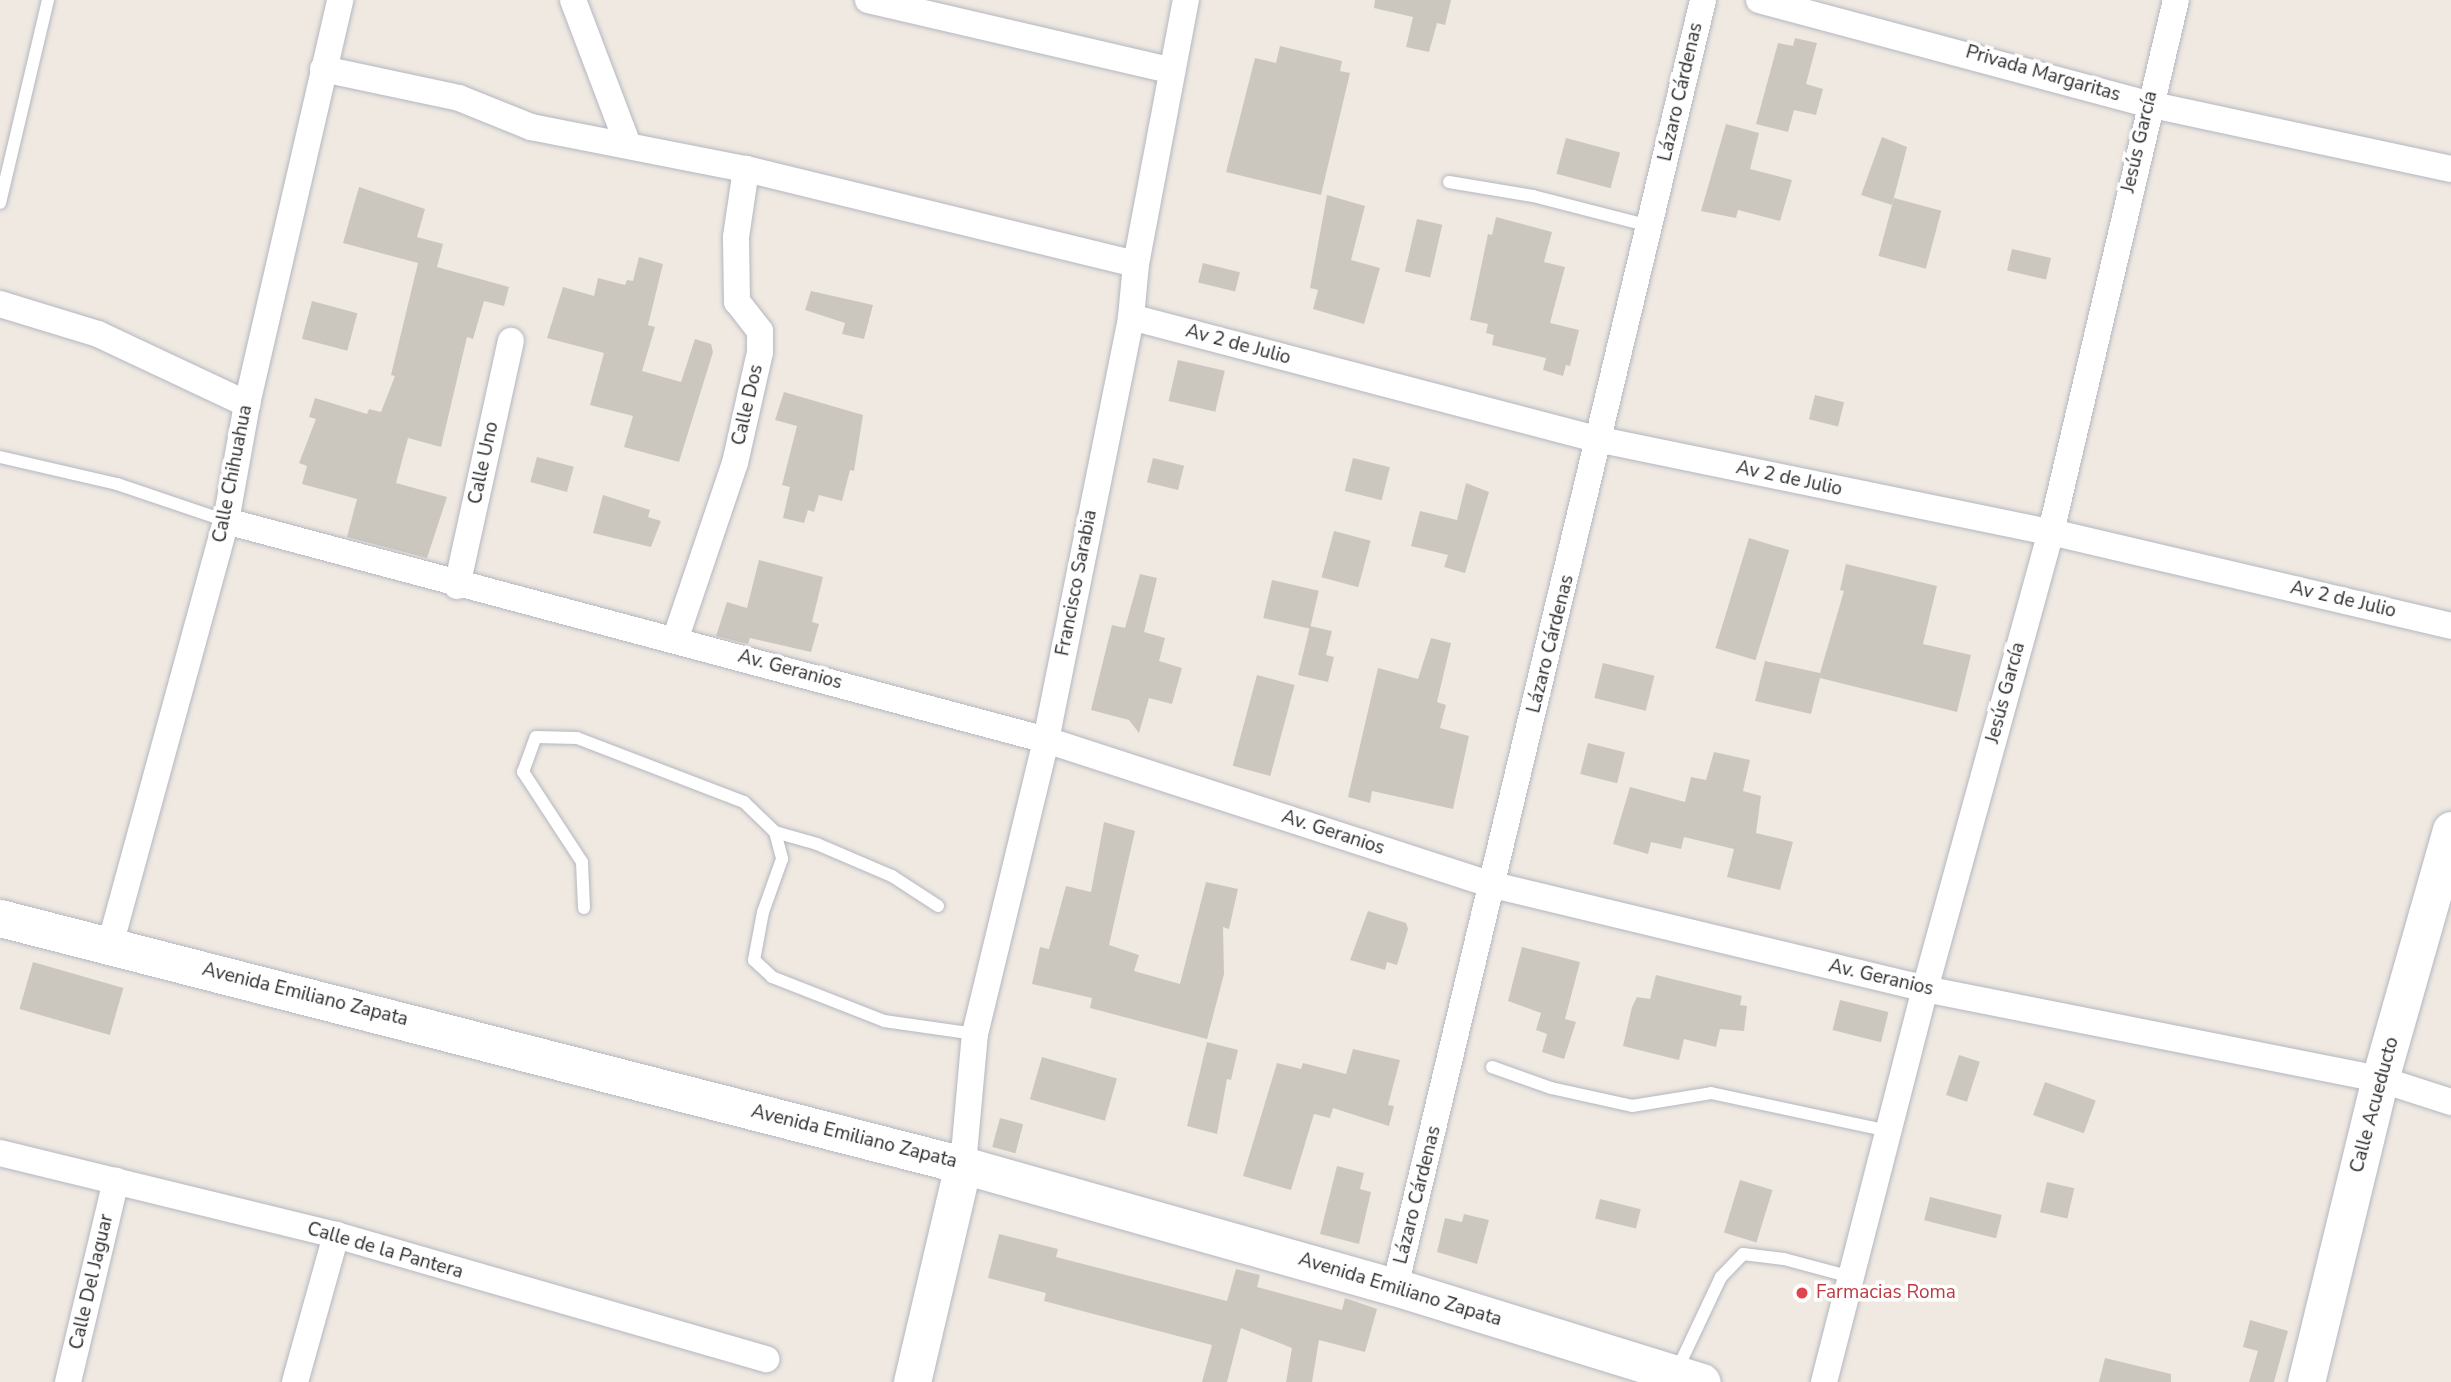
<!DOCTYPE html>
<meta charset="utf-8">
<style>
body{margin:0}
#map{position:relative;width:2451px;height:1382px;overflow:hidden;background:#efe9e1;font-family:"Nunito Sans",sans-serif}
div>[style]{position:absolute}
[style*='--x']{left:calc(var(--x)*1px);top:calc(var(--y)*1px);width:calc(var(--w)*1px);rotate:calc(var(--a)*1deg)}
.building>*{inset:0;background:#cbc7bf;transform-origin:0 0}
.roads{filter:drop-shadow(0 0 2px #b4b7c1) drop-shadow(0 0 2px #b4b7c1)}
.lane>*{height:12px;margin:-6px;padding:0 6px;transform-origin:6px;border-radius:6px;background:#fff}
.street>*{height:26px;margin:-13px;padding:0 13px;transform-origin:13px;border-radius:13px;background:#fff}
.secondary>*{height:37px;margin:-18.5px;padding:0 18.5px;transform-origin:18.5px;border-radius:18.5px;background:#fff}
.dots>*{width:19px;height:19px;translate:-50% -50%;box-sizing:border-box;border:4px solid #fff;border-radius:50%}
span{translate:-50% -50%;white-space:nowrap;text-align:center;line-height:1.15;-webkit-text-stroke:7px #fff;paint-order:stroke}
.street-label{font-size:19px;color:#2e2e2e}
.health-label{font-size:19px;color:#be3a42}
.left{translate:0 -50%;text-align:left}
</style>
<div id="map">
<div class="building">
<i style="clip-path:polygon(1375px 0,1451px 0,1445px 25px,1437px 23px,1429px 52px,1406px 47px,1413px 17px,1374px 8px)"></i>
<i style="clip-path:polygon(1795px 38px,1817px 43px,1806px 84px,1823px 89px,1816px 115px,1794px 110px,1788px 132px,1756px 124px,1778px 43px,1793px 46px)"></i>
<i style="clip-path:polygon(1280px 46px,1342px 61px,1340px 71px,1350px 73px,1321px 195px,1226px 172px,1255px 58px,1276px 63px)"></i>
<i style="clip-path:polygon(1726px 124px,1759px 133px,1750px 169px,1792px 180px,1780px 221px,1738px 210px,1736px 218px,1701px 211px)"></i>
<i style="clip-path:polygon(1882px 137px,1907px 147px,1892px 205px,1861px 195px)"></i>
<i style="left:1566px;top:138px;width:56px;height:37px;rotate:15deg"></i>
<i style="clip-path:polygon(359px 187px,425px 209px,417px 237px,443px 244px,437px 267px,509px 287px,504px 306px,484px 301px,473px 339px,467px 337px,441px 447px,408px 438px,396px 483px,447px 497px,427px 558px,347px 537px,357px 499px,302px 484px,307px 466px,299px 463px,316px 419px,309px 417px,315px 398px,367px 414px,369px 409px,381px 412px,395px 376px,391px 375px,418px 263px,343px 243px)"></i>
<i style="clip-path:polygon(1327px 195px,1365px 206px,1351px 260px,1380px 268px,1364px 324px,1313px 309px,1318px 290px,1310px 288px)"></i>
<i style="left:1894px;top:198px;width:49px;height:60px;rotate:15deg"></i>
<i style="clip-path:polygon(1496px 217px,1552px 232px,1544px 262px,1565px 267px,1550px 323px,1579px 330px,1570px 366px,1566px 365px,1563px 376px,1543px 370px,1546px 358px,1492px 345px,1494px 335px,1486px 333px,1488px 324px,1470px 320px,1488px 234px,1492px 235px)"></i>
<i style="left:1417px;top:219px;width:26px;height:54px;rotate:13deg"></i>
<i style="left:2012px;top:249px;width:40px;height:22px;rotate:13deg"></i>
<i style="clip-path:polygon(639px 257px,663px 264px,648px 325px,655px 327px,642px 371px,681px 382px,695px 339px,711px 344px,713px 352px,679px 462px,624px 447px,633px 416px,590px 405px,604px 353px,547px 338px,563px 287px,594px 296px,598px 278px,625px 285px,627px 280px,633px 281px)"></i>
<i style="left:1203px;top:263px;width:38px;height:20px;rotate:14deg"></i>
<i style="clip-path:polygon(811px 291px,873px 305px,864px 339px,842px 334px,845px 323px,805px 310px)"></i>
<i style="left:312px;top:301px;width:47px;height:39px;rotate:15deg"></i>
<i style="left:1178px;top:360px;width:48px;height:42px;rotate:13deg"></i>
<i style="clip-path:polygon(784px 392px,863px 415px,854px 471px,850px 470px,842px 501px,819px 495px,814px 512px,808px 510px,804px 523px,783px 518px,790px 487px,782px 485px,797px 426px,775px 420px)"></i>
<i style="left:1815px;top:395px;width:30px;height:25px;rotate:14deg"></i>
<i style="left:537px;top:457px;width:38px;height:26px;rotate:15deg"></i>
<i style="left:1153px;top:458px;width:32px;height:25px;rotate:14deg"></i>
<i style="left:1353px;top:458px;width:38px;height:34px;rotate:14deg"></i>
<i style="clip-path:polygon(1466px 483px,1489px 492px,1465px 573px,1444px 567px,1448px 555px,1411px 546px,1420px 511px,1457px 520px)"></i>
<i style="clip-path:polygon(603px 495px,650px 510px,648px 517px,661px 521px,651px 547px,593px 533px)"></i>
<i style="left:1334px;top:531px;width:38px;height:48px;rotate:15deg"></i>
<i style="left:1749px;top:538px;width:42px;height:115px;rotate:17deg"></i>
<i style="clip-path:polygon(759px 560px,823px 577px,812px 622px,819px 624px,811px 652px,750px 638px,748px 644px,716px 636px,727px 602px,747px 608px)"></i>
<i style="clip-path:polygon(1846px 564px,1937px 586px,1923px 644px,1971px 655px,1957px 712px,1820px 678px,1811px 714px,1755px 701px,1765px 661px,1820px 673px,1844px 591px,1840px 590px)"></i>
<i style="clip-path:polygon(1140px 574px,1157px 578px,1144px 632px,1165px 638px,1159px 661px,1182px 668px,1172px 704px,1149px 698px,1139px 733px,1129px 720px,1091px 710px,1112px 625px,1125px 628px)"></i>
<i style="left:1272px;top:580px;width:48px;height:39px;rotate:13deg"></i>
<i style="clip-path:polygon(1310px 626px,1332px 631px,1326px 655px,1334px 657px,1328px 682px,1298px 675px)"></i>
<i style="clip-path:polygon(1431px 638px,1451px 643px,1437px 702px,1446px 705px,1440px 728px,1469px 736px,1453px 809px,1372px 791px,1370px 803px,1348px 797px,1378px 668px,1418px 679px)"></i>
<i style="left:1603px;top:663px;width:53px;height:36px;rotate:14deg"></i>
<i style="left:1257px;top:675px;width:39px;height:94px;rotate:15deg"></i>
<i style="left:1588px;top:743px;width:38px;height:32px;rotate:14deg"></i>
<i style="clip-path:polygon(1714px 752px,1750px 760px,1743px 791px,1761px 796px,1756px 833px,1793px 842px,1780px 890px,1727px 877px,1734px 849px,1684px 837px,1681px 849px,1651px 842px,1648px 854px,1613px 844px,1630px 787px,1685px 802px,1691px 777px,1706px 780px)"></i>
<i style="clip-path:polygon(1104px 822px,1135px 831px,1109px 945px,1139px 955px,1134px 971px,1180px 984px,1206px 882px,1238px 889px,1229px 929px,1223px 927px,1224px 974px,1207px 1039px,1090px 1008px,1092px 998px,1032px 984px,1040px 947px,1049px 949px,1066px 886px,1091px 892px)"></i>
<i style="clip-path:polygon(1368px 911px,1406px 923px,1408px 929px,1397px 965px,1387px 962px,1385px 970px,1350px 960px)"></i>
<i style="clip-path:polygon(1522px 947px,1580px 962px,1565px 1019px,1576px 1022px,1564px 1059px,1542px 1052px,1547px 1034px,1536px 1030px,1541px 1013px,1508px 1001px)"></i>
<i style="left:33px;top:962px;width:94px;height:49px;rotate:16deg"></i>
<i style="clip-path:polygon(1656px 975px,1742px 996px,1740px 1005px,1747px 1006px,1744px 1031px,1720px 1029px,1716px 1047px,1684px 1039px,1679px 1060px,1623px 1046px,1632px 1007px,1637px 997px,1650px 999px)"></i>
<i style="left:1840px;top:1000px;width:50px;height:31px;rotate:14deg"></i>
<i style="clip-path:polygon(1207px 1042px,1238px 1050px,1231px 1080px,1227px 1079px,1217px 1134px,1187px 1126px)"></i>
<i style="clip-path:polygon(1353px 1049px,1400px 1060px,1388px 1105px,1394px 1106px,1389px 1126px,1333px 1108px,1330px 1118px,1314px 1114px,1291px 1190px,1243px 1176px,1277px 1063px,1301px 1069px,1303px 1063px,1346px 1074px)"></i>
<i style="left:1959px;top:1055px;width:22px;height:42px;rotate:18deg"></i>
<i style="left:1042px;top:1057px;width:78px;height:44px;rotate:16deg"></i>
<i style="left:2045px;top:1082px;width:54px;height:35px;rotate:20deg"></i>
<i style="left:1000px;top:1118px;width:24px;height:30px;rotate:15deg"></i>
<i style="clip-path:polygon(1337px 1166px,1364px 1173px,1360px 1189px,1371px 1192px,1359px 1244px,1320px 1234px)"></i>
<i style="left:1740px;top:1180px;width:34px;height:55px;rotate:17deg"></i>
<i style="left:2047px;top:1182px;width:28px;height:31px;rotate:13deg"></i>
<i style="left:1930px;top:1197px;width:74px;height:24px;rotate:14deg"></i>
<i style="left:1600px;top:1199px;width:42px;height:20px;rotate:14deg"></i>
<i style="clip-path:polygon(1464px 1214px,1489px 1220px,1477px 1264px,1437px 1252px,1445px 1218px,1462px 1222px)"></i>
<i style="clip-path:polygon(999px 1234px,1058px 1249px,1056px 1257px,1227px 1301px,1236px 1269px,1260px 1275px,1257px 1287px,1342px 1310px,1345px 1298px,1377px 1309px,1365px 1352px,1319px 1340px,1312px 1382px,1286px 1382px,1292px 1348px,1241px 1328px,1227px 1382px,1202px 1382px,1212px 1345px,1044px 1301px,1046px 1293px,988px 1278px)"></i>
<i style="clip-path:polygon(2250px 1320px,2288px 1331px,2274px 1382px,2249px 1382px,2258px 1351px,2243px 1347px)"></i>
<i style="clip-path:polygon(2105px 1358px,2171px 1374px,2171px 1382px,2099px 1382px)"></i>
</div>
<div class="roads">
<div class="lane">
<i style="--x:1449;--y:182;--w:85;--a:9.5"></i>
<i style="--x:1533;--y:196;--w:121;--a:14.4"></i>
<i style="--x:0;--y:203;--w:209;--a:-76.7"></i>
<i style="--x:0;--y:457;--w:120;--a:13"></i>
<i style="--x:117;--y:484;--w:115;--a:18.7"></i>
<i style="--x:775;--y:832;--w:44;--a:15.9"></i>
<i style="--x:817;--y:844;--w:82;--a:23.1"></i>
<i style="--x:892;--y:876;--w:55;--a:33.1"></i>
<i style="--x:584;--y:908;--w:46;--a:-92.5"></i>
<i style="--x:582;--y:862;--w:108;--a:-123.2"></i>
<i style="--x:523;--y:772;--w:37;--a:-70"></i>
<i style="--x:536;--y:737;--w:41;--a:1.4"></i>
<i style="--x:577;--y:738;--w:179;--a:21"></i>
<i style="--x:744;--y:802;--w:43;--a:44.1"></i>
<i style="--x:775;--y:832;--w:28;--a:75"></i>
<i style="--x:782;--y:859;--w:56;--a:109.7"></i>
<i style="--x:763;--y:912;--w:49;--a:100.6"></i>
<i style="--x:754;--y:960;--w:25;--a:43"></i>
<i style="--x:772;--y:977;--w:120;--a:21.4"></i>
<i style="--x:884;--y:1021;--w:92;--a:8.1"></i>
<i style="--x:1492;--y:1067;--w:63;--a:19.6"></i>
<i style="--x:1551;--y:1088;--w:83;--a:12.5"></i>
<i style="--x:1632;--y:1106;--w:80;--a:-9.3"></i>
<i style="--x:1711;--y:1093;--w:181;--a:12.1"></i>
<i style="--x:1677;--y:1370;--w:103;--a:-64.7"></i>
<i style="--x:1721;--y:1277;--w:32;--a:-46"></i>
<i style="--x:1743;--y:1254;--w:41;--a:7"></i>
<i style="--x:1784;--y:1259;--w:69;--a:15"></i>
</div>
<div class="street">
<i style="--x:573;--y:0;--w:155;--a:69.2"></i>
<i style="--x:868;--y:0;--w:310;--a:13.1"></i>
<i style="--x:1759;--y:0;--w:403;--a:15"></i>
<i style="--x:2148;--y:104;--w:310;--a:12.1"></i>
<i style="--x:323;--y:69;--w:139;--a:12"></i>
<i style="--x:459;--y:98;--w:78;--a:21.9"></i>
<i style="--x:531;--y:127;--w:219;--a:11.1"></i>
<i style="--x:746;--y:169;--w:401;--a:13.7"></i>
<i style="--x:0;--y:304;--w:102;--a:17"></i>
<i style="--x:98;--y:334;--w:165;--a:25.2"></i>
<i style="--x:1131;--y:317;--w:486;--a:14.7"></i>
<i style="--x:1601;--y:440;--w:459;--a:11.6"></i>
<i style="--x:2051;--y:532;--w:411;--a:13.2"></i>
<i style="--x:226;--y:521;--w:849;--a:14.95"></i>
<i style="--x:1046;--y:740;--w:470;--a:18"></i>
<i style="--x:1493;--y:885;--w:444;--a:13.5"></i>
<i style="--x:1925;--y:989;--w:464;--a:11.2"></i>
<i style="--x:2380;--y:1079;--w:75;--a:17.9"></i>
<i style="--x:457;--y:586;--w:251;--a:-77.6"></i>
<i style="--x:675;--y:640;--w:187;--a:-71.3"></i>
<i style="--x:735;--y:463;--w:114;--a:-77.3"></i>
<i style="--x:760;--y:352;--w:21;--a:-90"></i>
<i style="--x:760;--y:331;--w:37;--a:-128"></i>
<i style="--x:737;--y:302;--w:65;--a:-90.9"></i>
<i style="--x:736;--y:237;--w:69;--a:-81.6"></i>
<i style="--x:110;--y:945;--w:440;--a:-74.7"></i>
<i style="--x:226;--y:521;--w:119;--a:-79.8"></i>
<i style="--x:247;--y:404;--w:415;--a:-77"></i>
<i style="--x:0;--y:1153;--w:346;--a:13.7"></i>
<i style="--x:336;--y:1235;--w:448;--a:16.1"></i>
<i style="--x:963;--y:1165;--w:132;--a:-84.8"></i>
<i style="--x:975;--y:1034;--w:302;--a:-76.4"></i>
<i style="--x:1046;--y:740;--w:431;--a:-78.6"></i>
<i style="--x:1131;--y:317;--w:53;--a:-84.6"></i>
<i style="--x:1136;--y:264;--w:269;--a:-79.3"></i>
<i style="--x:1395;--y:1287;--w:1323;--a:-76.54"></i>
<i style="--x:68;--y:1382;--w:207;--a:-76.6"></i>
<i style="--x:295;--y:1382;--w:153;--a:-74.4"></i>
<i style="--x:1824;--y:1382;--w:406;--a:-75.6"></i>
<i style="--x:1925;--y:989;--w:474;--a:-74.6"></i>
<i style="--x:2051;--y:532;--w:546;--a:-76.78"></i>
</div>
<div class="secondary">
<i style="--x:0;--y:918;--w:994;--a:14.39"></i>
<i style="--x:963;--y:1165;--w:449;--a:15.8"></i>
<i style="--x:1395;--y:1287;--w:321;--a:17.2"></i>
<i style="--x:912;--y:1382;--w:223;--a:-76.8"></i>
<i style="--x:2306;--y:1382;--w:312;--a:-76.3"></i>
<i style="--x:2380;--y:1079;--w:259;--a:-74.1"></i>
</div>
</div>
<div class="dots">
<i style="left:1802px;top:1293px;background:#e0444e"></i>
</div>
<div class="street-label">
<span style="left:2043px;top:74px;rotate:16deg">Privada Margaritas</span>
<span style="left:1681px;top:92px;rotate:-77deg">Lázaro Cárdenas</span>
<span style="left:2140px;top:142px;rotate:-77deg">Jesús García</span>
<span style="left:1238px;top:345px;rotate:15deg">Av 2 de Julio</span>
<span style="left:748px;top:405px;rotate:-77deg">Calle Dos</span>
<span style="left:484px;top:463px;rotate:-78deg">Calle Uno</span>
<span style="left:233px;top:474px;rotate:-79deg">Calle Chihuahua</span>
<span style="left:1789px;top:479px;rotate:12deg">Av 2 de Julio</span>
<span style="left:1077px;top:583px;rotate:-79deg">Francisco Sarabia</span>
<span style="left:2343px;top:600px;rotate:13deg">Av 2 de Julio</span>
<span style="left:1551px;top:644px;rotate:-76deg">Lázaro Cárdenas</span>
<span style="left:790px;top:670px;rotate:15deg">Av. Geranios</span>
<span style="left:2006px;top:693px;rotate:-75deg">Jesús García</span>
<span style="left:1333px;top:833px;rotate:18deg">Av. Geranios</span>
<span style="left:1881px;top:978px;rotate:13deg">Av. Geranios</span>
<span style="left:305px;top:995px;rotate:14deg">Avenida Emiliano Zapata</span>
<span style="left:2375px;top:1105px;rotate:-75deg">Calle Acueducto</span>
<span style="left:854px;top:1137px;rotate:14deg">Avenida Emiliano Zapata</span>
<span style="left:1418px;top:1195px;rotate:-76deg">Lázaro Cárdenas</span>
<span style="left:385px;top:1251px;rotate:16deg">Calle de la Pantera</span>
<span style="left:92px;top:1282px;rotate:-77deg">Calle Del Jaguar</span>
<span style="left:1400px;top:1290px;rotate:17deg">Avenida Emiliano Zapata</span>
</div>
<div class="health-label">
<span class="left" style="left:1816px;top:1293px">Farmacias Roma</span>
</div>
</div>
